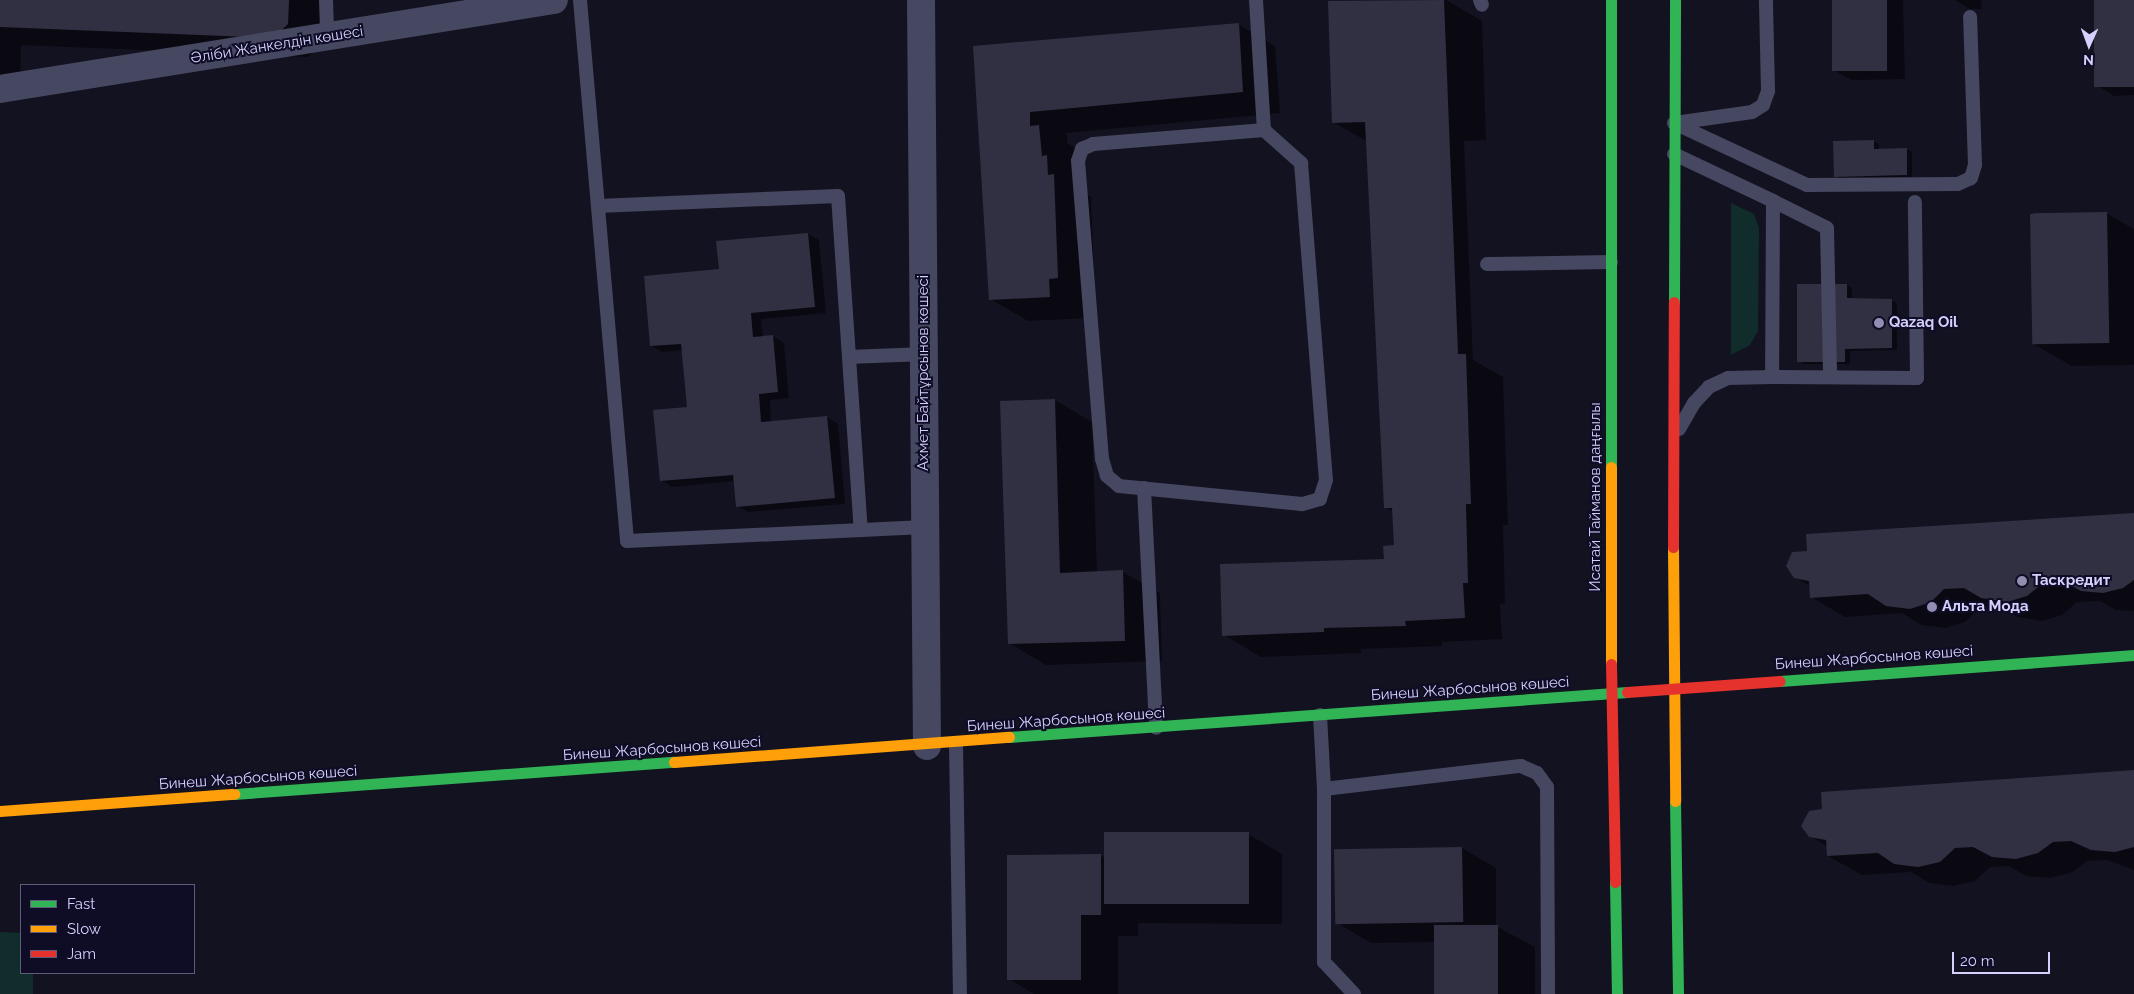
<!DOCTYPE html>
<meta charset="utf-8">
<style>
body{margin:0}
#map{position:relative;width:2134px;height:994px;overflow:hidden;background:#131220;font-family:Raleway,sans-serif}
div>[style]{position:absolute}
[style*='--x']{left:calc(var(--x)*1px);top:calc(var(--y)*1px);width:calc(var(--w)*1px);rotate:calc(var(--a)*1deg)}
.green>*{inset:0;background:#102d2b}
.shadow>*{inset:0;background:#0007}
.building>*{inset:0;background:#313043;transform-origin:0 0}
.lane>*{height:14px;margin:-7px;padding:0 7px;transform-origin:7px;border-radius:7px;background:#464761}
.street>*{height:28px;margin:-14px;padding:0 14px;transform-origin:14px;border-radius:14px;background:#464761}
.fast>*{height:11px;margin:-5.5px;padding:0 5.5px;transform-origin:5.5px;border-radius:5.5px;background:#30b455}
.slow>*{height:11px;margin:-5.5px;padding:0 5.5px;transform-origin:5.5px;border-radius:5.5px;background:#ff9f0a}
.jam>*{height:11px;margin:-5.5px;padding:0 5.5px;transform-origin:5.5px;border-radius:5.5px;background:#e5322d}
.dots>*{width:14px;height:14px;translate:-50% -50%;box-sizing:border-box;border:2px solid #0f0c26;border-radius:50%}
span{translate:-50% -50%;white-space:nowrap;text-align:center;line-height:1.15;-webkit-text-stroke:4px #0f0c26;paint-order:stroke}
.street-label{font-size:15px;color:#d4d1ff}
.poi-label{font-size:15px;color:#d4d1ff;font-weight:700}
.left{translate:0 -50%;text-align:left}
.legend{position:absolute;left:20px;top:884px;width:175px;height:90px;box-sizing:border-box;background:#0f0c26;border:1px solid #5e5b7d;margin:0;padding:6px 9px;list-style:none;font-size:15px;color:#d4d1ff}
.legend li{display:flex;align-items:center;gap:10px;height:25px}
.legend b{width:25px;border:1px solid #5e5b7d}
.north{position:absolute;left:2064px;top:20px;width:50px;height:50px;-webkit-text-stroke:4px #0f0c26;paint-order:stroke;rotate:182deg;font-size:14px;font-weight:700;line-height:20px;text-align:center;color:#d4d1ff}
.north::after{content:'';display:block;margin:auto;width:18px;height:22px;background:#d4d1ff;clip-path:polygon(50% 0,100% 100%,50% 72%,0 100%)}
.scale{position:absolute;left:1952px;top:952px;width:98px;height:22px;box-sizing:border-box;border:2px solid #d4d1ff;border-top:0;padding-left:6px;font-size:15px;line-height:18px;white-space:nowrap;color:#d4d1ff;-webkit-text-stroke:4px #0f0c26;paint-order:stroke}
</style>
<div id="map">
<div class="green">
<i style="clip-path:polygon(1731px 203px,1754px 214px,1759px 228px,1758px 331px,1750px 345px,1731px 355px)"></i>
<i style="clip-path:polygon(0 932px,21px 933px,21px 973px,33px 973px,33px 994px,0 994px)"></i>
</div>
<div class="shadow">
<i style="clip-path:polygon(0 0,324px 0,322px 43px,308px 57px,21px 45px,20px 93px,0 92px)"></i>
<i style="clip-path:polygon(1446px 0,1482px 21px,1486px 140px,1464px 141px,1473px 360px,1503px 377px,1508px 525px,1503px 525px,1505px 603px,1500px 604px,1502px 639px,1442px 642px,1442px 646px,1361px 649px,1361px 653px,1261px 657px,1224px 635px,1385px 560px,1395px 547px,1394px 512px,1385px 507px,1368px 142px,1333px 122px,1329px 3px)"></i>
<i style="clip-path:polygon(1833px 0,1903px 0,1905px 79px,1852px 80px,1835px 71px)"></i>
<i style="clip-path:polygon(1955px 0,1981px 0,1982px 9px,1970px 9px)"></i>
<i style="clip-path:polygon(2095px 0,2134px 0,2134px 95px,2114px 96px,2098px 86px)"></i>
<i style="clip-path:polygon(1238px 24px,1275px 46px,1280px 113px,1067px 133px,1067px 143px,1076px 148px,1085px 193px,1091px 197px,1095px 299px,1087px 318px,1028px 321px,990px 299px,975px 47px)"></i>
<i style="clip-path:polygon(1873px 141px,1879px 144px,1879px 150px,1907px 149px,1912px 152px,1912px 177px,1841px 179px,1836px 176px)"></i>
<i style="clip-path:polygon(2106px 213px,2134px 229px,2134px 365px,2072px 366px,2035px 345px)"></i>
<i style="clip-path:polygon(808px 234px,819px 240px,826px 313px,761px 319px,763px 337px,773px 336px,784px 343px,789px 398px,770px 400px,771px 422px,827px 417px,838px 424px,845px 504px,748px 512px,737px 506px,735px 481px,672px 487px,661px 480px,688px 408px,683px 350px,662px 352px,651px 346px,720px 270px)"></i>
<i style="clip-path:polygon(1847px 285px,1852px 288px,1852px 299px,1891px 300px,1897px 303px,1897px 350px,1850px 351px,1850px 364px,1804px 364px,1799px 361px)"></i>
<i style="clip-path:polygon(1055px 400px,1092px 422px,1097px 573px,1123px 572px,1160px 593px,1162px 661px,1046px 665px,1009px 643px)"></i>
<i style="clip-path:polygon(2134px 514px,2134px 611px,2116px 610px,2100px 601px,2077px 602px,2062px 615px,2042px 621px,2017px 617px,1999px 607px,1979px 608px,1965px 622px,1945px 628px,1921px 625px,1902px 613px,1845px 617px,1811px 597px,1811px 587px,1795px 577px)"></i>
<i style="clip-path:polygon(2134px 772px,2134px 870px,2107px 860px,2087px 861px,2073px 872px,2051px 878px,2027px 876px,2008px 866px,1990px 867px,1975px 881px,1953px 886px,1929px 883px,1911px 872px,1862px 875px,1828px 856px,1827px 846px,1810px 836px)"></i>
<i style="clip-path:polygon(1248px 834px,1282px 854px,1282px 924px,1138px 923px,1138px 936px,1118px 936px,1118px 994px,1034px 994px,1009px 979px,1101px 856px,1105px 858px)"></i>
<i style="clip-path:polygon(1462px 848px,1496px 868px,1496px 926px,1535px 947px,1535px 994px,1435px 994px,1435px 942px,1371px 943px,1337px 923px)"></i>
</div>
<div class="building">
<i style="clip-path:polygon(0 0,289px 0,288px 24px,273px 38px,0 27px)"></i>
<i style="clip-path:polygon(1444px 0,1458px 354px,1466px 354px,1471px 504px,1466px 504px,1468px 583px,1463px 583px,1465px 618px,1405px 621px,1406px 626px,1324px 628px,1324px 632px,1222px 636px,1220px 564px,1384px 559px,1383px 546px,1394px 545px,1392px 508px,1384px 508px,1365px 122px,1332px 123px,1328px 1px)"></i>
<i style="left:1832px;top:0;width:55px;height:71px"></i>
<i style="left:2094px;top:0;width:40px;height:87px"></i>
<i style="clip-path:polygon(1239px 23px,1243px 92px,1030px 112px,1030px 126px,1039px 125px,1042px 156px,1047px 155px,1048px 175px,1054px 174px,1058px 278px,1049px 279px,1050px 297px,989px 300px,973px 46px)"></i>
<i style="clip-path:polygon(1874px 140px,1874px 149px,1907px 148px,1907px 175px,1834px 177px,1833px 141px)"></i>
<i style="left:2107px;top:212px;width:131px;height:77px;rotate:89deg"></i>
<i style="clip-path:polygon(808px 233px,815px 307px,751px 313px,753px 337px,773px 335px,778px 392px,759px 394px,761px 422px,827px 416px,835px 498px,736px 507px,733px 475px,660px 481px,653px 410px,687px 407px,681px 344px,650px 346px,644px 276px,719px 269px,716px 241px)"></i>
<i style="clip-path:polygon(1797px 284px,1847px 284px,1847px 298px,1892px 299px,1892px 348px,1845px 349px,1845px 362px,1797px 362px)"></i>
<i style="clip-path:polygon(1055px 399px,1060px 573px,1123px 570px,1125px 641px,1008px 644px,1000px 401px)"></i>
<i style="clip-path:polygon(2134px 513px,2134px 580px,2123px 588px,2103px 593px,2081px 591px,2065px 582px,2043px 583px,2027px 596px,2007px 602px,1981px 598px,1964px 588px,1944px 589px,1931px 602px,1910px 609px,1886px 606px,1868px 594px,1810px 598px,1809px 581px,1794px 578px,1786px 566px,1792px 552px,1807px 551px,1806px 534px)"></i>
<i style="clip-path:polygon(2134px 770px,2134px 847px,2115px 852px,2091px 850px,2071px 841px,2053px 842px,2038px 853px,2016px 859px,1992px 857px,1973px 847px,1955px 848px,1940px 862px,1918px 867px,1894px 864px,1878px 853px,1827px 856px,1826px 840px,1809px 837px,1801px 826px,1809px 811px,1822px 809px,1821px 792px)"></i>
<i style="left:1104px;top:832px;width:145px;height:72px"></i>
<i style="left:1462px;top:847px;width:75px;height:128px;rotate:89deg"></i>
<i style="clip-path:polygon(1101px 854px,1101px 915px,1081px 915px,1081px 980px,1007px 980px,1007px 855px)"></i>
<i style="left:1434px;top:925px;width:64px;height:69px"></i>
</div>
<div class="lane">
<i style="--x:326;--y:0;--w:38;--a:88"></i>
<i style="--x:580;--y:0;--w:543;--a:85.03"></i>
<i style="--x:627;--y:541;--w:298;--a:-2.7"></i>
<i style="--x:1256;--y:0;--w:130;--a:86.5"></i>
<i style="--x:1264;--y:130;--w:50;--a:41.7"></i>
<i style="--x:1301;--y:163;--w:318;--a:85.5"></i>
<i style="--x:1326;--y:480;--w:20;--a:108"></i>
<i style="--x:1320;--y:499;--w:19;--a:164"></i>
<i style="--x:1302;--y:504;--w:184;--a:-174.4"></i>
<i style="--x:1119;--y:486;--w:16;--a:-140"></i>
<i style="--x:1107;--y:476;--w:18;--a:-106"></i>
<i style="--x:1102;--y:459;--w:299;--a:-94.6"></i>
<i style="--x:1078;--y:161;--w:13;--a:-72"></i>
<i style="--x:1082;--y:149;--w:12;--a:-24"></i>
<i style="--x:1093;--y:144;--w:172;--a:-4.7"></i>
<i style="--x:1480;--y:0;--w:5;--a:68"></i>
<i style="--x:1674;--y:123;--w:147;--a:25"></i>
<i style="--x:1807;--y:185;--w:151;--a:-0.4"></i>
<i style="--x:1958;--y:184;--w:14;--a:-25"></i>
<i style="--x:1971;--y:178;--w:14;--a:-73"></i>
<i style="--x:1975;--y:165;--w:148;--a:-91.9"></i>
<i style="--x:1675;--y:123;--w:78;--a:-8.1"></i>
<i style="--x:1752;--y:112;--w:13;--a:-32"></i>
<i style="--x:1763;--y:105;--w:15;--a:-70"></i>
<i style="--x:1768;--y:91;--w:91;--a:-91.3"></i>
<i style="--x:1674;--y:154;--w:110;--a:25.4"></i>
<i style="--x:1773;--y:201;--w:176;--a:90.3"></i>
<i style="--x:1772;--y:377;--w:44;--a:178.7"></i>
<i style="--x:1728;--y:378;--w:21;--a:155"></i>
<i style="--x:1709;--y:387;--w:22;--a:133"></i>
<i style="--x:1694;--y:403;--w:30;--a:120"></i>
<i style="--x:1773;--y:201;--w:60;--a:26.6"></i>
<i style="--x:1827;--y:228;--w:149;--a:88.8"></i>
<i style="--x:598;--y:206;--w:240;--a:-2.4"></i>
<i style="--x:838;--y:196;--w:335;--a:86.1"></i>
<i style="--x:1487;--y:264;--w:124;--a:-0.9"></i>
<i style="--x:849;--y:357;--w:75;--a:-2.3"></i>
<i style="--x:1772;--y:377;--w:145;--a:0.4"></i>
<i style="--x:1917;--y:378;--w:176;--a:-90.7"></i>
<i style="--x:1144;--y:488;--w:240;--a:87.1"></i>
<i style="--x:1320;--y:715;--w:74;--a:86.9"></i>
<i style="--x:1324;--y:789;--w:173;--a:90"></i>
<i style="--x:1324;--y:962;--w:44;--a:46.8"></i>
<i style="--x:956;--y:744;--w:250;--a:89.1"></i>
<i style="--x:1324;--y:789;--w:198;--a:-6.7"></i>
<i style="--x:1521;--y:766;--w:17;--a:24"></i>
<i style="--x:1537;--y:773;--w:17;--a:54"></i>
<i style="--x:1547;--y:787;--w:207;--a:89.7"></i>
</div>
<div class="street">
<i style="--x:921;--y:0;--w:746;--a:89.54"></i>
<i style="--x:0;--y:89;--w:561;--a:-9.13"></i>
</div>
<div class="fast">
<i style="--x:1611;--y:0;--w:467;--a:90"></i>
<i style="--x:1674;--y:302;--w:302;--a:-89.8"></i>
<i style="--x:1780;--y:681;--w:355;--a:-4.2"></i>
<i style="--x:1009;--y:737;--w:620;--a:-4.16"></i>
<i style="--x:234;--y:794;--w:441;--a:-4.2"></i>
<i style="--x:1675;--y:801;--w:193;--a:89.1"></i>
<i style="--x:1615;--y:882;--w:112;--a:89"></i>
</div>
<div class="slow">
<i style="--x:1611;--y:467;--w:197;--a:90"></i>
<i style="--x:1673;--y:547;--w:254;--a:89.5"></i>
<i style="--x:674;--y:762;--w:336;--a:-4.3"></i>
<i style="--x:0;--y:811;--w:235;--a:-4.2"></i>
</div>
<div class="jam">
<i style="--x:1673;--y:547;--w:245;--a:-89.8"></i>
<i style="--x:1611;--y:664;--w:218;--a:88.9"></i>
<i style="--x:1627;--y:692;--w:153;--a:-4.1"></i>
</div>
<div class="dots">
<i style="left:1879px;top:323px;background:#908eb1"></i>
<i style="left:2022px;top:581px;background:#908eb1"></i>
<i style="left:1932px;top:607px;background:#908eb1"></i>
</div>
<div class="street-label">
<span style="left:277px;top:45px;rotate:-9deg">Әліби Жанкелдін көшесі</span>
<span style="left:924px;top:373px;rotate:-90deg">Ахмет Байтұрсынов көшесі</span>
<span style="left:1596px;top:497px;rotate:-90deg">Исатай Тайманов даңғылы</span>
<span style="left:1874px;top:658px;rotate:-4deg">Бинеш Жарбосынов көшесі</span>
<span style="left:1470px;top:689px;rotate:-4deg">Бинеш Жарбосынов көшесі</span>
<span style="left:1066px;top:720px;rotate:-4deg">Бинеш Жарбосынов көшесі</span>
<span style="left:662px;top:749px;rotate:-4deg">Бинеш Жарбосынов көшесі</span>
<span style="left:258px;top:778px;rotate:-4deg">Бинеш Жарбосынов көшесі</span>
</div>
<div class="poi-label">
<span class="left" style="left:1889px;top:323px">Qazaq Oil</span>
<span class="left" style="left:2032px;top:581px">Таскредит</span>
<span class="left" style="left:1942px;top:607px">Альта Мода</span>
</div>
<ul class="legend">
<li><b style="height:6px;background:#30b455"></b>Fast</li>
<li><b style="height:6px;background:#ff9f0a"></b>Slow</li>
<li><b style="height:6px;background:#e5322d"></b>Jam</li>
</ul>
<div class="north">N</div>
<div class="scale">20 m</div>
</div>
